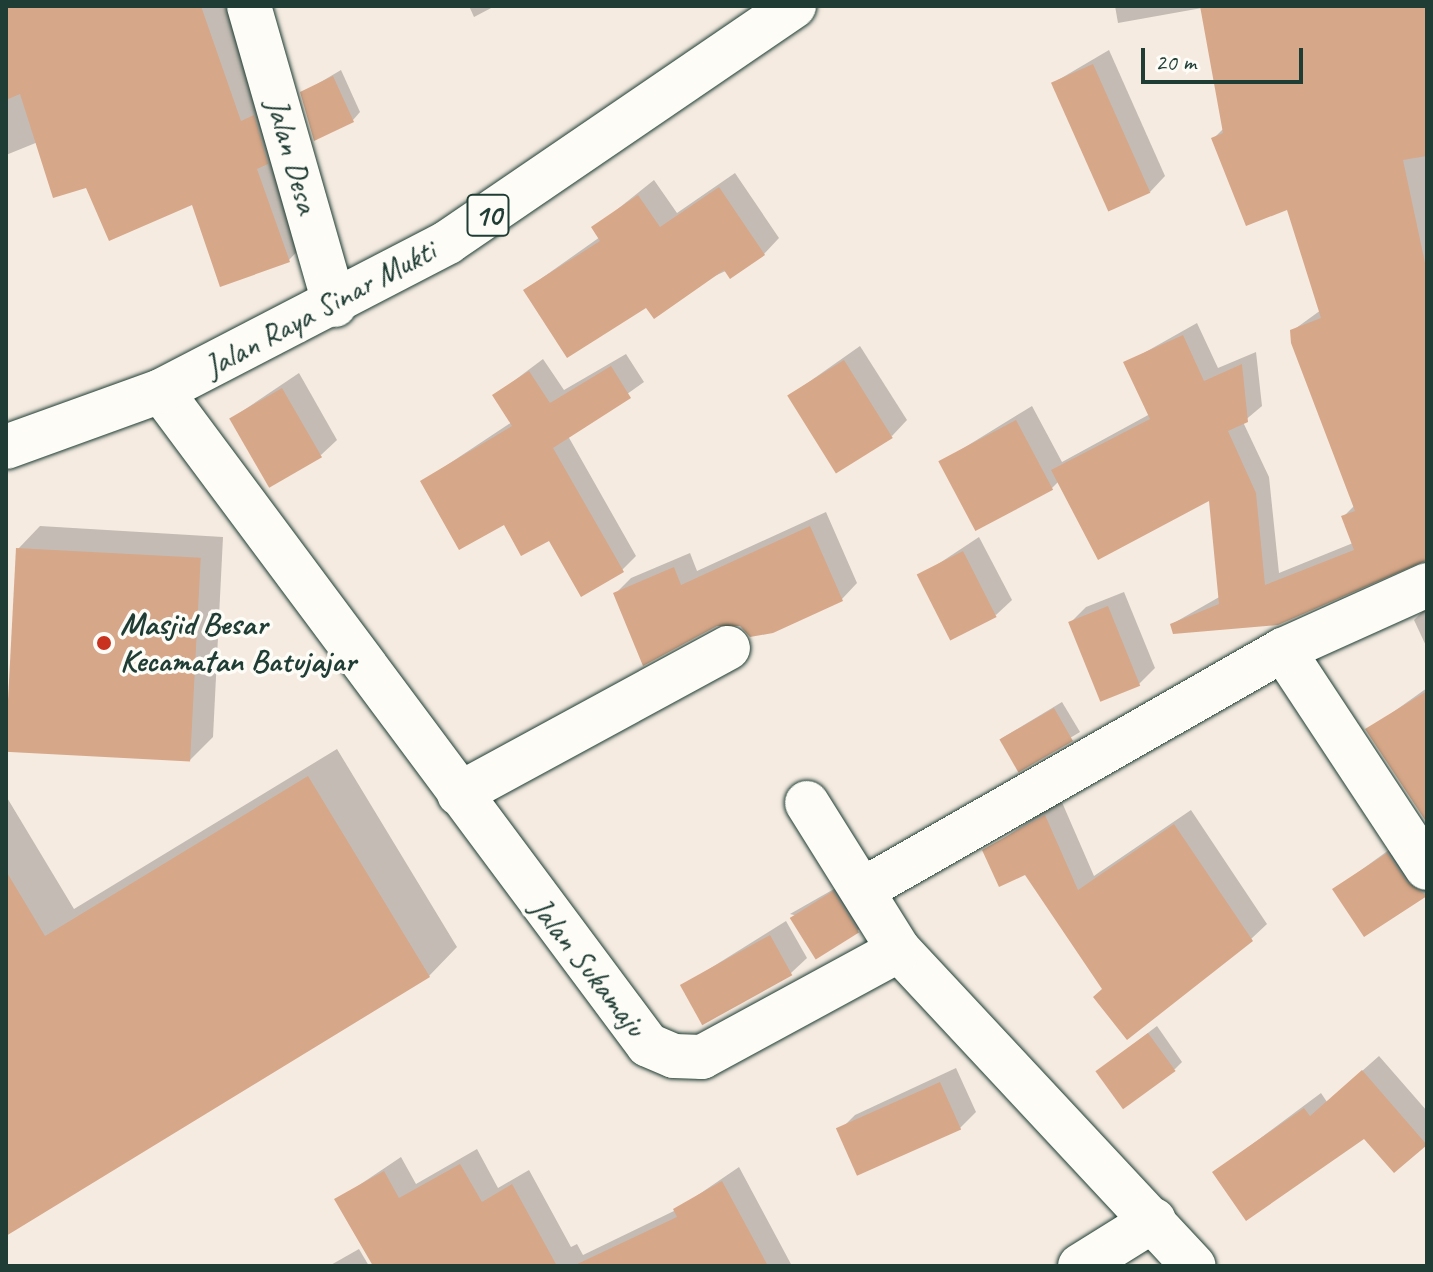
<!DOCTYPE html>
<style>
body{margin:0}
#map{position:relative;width:1433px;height:1272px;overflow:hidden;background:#f5ebe1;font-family:Caveat,sans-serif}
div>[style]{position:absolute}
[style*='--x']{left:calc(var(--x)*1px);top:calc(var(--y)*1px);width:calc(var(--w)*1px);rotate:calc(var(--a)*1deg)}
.shadow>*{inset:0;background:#0003;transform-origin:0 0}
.building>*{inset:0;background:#d7a789;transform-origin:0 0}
.roads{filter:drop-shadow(0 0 2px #1f3d34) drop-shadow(0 0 2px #1f3d34)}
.minor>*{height:44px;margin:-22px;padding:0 22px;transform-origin:22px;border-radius:22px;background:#fdfcf7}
.highway>*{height:44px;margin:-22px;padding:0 22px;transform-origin:22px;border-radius:22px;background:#fdfcf7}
.dots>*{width:22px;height:22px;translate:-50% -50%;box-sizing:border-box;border:4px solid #fdfcf7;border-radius:50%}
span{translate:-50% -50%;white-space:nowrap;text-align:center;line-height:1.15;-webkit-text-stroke:7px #fdfcf7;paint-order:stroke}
.shield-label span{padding:2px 6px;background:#fdfcf7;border:2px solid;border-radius:6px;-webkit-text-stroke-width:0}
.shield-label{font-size:30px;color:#1f3d34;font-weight:700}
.street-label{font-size:32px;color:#1f3d34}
.poi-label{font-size:32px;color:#1f3d34;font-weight:700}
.left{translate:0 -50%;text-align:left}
.frame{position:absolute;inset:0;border:8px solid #1f3d34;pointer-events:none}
.scale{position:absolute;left:1141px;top:48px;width:162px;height:36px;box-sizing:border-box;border:4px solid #1f3d34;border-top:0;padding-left:10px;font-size:24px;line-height:28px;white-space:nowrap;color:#1f3d34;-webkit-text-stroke:6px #fdfcf7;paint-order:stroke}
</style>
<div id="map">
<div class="shadow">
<i style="clip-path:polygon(6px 6px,228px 6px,309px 239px,289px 260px,193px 202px,87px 185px,38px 142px,6px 155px)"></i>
<i style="clip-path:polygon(469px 6px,495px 6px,474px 17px)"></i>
<i style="clip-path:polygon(1115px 6px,1427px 6px,1427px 561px,1172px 624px,1221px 596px,1211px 498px,1059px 481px,1052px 488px,941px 462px,1032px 406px,1062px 462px,1150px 414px,1126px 363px,1197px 323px,1218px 368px,1256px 352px,1262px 406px,1243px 422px,1269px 477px,1279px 573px,1353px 543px,1343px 517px,1355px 505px,1292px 331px,1321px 310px,1288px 207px,1214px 138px,1224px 128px,1202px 8px,1118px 23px)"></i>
<i style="clip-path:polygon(1109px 50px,1165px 176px,1150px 192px,1053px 83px)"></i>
<i style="clip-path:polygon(341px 70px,360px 112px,353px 120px,302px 93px)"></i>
<i style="clip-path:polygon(735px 173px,779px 238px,764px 254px,647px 306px,525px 290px,600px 237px,594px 228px,654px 180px,677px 213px)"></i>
<i style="clip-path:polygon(860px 346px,907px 420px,892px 436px,789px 396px)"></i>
<i style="clip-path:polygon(626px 354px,644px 382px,568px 436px,636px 556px,622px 570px,423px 481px,512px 422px,495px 395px,543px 359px,564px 390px)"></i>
<i style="clip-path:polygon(299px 373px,337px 440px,321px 455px,232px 418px)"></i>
<i style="clip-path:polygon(826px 512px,857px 583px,842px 599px,741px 624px,615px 594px,631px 578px,690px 553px,697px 571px)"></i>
<i style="clip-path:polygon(40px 526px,223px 537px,213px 737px,190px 760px,18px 549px)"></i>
<i style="clip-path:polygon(979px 537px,1012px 600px,996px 615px,920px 576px)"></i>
<i style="clip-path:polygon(1124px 592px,1155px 668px,1139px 684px,1102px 699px,1070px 623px,1086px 607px)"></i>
<i style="clip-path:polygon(1427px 607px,1427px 648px,1414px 620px)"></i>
<i style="clip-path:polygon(1427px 688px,1427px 819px,1368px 730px)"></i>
<i style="left:1062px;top:702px;width:35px;height:71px;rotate:59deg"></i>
<i style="clip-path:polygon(337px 749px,457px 947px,429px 976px,6px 1233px,6px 796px,74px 909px)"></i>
<i style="clip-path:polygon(1061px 800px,1094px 876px,1191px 810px,1267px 924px,1251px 939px,1104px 989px,1026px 873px,985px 851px)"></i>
<i style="clip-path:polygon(1404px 839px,1427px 869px,1427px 894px,1364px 934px,1335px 889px)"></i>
<i style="clip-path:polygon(841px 885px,865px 924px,857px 931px,790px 914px)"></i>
<i style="clip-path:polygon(786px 921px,807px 958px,791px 973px,682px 986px)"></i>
<i style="clip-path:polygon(1157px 1026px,1182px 1062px,1175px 1069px,1106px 1065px)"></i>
<i style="clip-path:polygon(1379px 1056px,1427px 1111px,1427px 1142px,1395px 1171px,1365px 1136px,1215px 1172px,1321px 1093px,1327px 1102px)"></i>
<i style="clip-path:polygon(956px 1068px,976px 1112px,960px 1128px,839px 1131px,855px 1115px)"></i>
<i style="clip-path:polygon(477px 1149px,498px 1188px,529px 1170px,571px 1247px,577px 1244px,583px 1255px,676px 1210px,739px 1167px,792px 1266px,452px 1266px,337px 1200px,401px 1157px,416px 1184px)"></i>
<i style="clip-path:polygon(359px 1249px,369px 1266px,329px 1266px)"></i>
</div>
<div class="building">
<i style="clip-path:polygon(6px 6px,201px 6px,241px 121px,254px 115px,268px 164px,257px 169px,290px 262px,220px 287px,192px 205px,109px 241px,86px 188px,53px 198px,20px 94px,6px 100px)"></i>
<i style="clip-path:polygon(1200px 6px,1427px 6px,1427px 156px,1403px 160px,1427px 272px,1427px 560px,1278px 625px,1173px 634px,1170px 624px,1219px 604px,1209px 501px,1098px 560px,1051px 470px,1150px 419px,1123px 362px,1183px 335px,1204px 381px,1242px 364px,1248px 422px,1228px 431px,1256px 493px,1265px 585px,1354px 550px,1341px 516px,1355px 511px,1291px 343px,1290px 330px,1321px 318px,1287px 210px,1246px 226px,1230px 186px,1211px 138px,1223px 133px)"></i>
<i style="left:1093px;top:64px;width:141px;height:46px;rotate:66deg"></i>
<i style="clip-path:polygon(333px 76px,354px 122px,314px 141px,300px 92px)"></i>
<i style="clip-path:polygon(719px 187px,765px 255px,730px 279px,724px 270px,654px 319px,646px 308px,567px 358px,523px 290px,600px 241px,591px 227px,638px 195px,660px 227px)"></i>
<i style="left:844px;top:360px;width:92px;height:67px;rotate:58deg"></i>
<i style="clip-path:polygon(611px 366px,631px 398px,553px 448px,624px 572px,581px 597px,549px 541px,521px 556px,504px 525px,459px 550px,420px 481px,512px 426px,492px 395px,529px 371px,550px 403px)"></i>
<i style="left:282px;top:388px;width:80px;height:61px;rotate:60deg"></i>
<i style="left:1016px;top:420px;width:79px;height:88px;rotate:62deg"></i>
<i style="clip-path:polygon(810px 526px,843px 601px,773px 633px,750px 637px,740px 626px,717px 626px,643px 666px,613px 593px,674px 567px,681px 585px)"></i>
<i style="left:16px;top:548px;width:185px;height:204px;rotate:3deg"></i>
<i style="left:963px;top:551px;width:74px;height:52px;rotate:63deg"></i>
<i style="left:1108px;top:606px;width:86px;height:43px;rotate:68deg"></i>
<i style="clip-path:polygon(1427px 691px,1427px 823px,1365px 729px)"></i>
<i style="left:1054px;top:708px;width:38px;height:63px;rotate:60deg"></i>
<i style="clip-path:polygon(308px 776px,430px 977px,6px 1236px,6px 871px,45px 936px)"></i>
<i style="clip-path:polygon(1045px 815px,1078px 890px,1174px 824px,1253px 941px,1127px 1040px,1093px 997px,1102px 989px,1025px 875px,999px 887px,982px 850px)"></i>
<i style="clip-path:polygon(1387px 853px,1407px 882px,1427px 896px,1364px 937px,1332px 889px)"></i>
<i style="left:833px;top:891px;width:49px;height:51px;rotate:58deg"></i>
<i style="left:770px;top:935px;width:46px;height:103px;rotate:61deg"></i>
<i style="left:1148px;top:1033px;width:47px;height:65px;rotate:54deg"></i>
<i style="clip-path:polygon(1362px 1070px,1427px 1145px,1394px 1173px,1364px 1139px,1246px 1221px,1212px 1172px,1304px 1108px,1310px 1116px)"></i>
<i style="left:940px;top:1082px;width:52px;height:114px;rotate:66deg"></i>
<i style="clip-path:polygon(460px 1164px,482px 1202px,512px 1184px,557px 1266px,373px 1266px,334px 1199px,384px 1171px,399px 1198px)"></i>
<i style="clip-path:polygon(722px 1181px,768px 1266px,573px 1266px,677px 1217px,673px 1209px)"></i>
</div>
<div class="roads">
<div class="minor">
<i style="--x:249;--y:6;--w:311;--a:74"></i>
<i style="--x:161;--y:391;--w:815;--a:53.33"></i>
<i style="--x:648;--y:1045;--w:28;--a:23"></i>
<i style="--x:674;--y:1056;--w:28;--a:2"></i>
<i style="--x:702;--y:1057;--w:224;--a:-28.5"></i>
<i style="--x:899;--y:950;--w:432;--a:47"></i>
<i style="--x:1283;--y:650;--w:261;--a:56.6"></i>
<i style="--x:459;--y:794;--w:306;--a:-28.5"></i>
<i style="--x:807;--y:803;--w:173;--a:58"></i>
<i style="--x:862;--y:890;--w:485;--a:-29.7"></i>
<i style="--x:1283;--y:650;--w:158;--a:-24.3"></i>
<i style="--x:1080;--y:1266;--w:87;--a:-31.9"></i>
</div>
<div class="highway">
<i style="--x:6;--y:447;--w:165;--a:-19.9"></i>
<i style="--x:161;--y:391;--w:323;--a:-27.4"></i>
<i style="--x:448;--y:242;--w:419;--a:-34.3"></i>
</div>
</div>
<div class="dots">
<i style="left:104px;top:643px;background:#c8321e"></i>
</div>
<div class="shield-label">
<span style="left:488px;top:215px">10</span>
</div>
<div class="street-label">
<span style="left:292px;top:156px;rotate:74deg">Jalan Desa</span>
<span style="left:320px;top:309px;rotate:-28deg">Jalan Raya Sinar Mukti</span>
<span style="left:588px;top:967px;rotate:52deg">Jalan Sukamaju</span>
</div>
<div class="poi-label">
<span class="left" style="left:120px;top:643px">Masjid Besar<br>Kecamatan Batujajar</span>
</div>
<div class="frame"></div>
<div class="scale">20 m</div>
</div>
